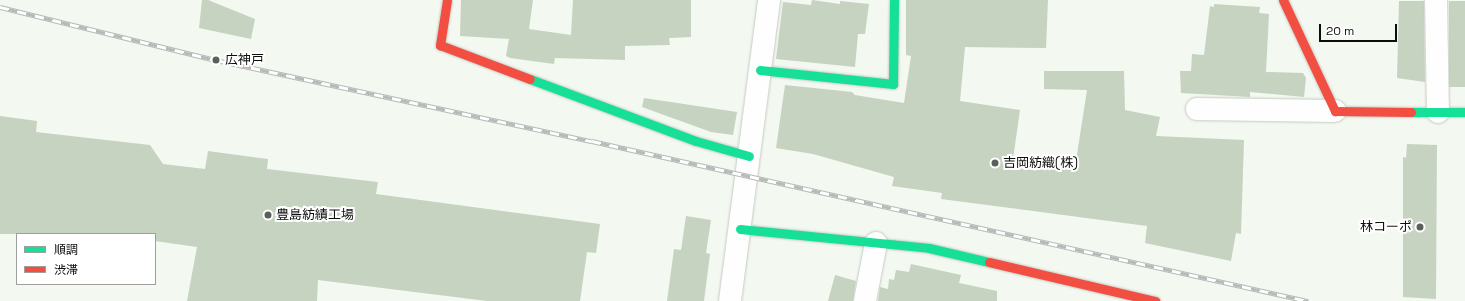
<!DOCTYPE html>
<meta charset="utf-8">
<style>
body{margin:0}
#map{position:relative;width:1465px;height:301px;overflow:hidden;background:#f3f8f0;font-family:"Space Grotesk","Noto Sans JP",sans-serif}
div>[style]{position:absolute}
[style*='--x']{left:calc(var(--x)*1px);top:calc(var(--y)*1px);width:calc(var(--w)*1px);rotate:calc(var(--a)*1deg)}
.building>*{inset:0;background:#c6d3c0;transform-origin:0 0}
.roads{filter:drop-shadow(0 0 1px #c6cac4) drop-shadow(0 0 1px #c6cac4)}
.street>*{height:22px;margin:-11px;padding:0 11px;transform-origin:11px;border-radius:11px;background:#fdfefd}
.fast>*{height:9px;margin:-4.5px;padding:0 4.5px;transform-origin:4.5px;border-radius:4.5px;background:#16e098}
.jam>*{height:9px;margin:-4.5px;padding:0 4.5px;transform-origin:4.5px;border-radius:4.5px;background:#f24e42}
.rail>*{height:4.5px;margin-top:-2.25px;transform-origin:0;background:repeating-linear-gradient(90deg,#fff 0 9px,#b8bab8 0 18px);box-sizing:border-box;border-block:1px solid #b8bab8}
.dots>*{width:11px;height:11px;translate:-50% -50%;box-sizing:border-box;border:2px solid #fff;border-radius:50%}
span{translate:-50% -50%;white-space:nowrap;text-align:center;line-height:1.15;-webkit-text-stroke:4px #fff;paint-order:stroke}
.poi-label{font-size:13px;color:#0b0e0a}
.left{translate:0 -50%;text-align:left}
.right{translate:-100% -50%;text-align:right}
.legend{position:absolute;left:16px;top:233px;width:140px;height:52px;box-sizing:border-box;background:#fff;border:1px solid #9d9f9d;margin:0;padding:5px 7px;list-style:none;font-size:12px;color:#0b0e0a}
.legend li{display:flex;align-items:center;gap:8px;height:20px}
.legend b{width:20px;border:1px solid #9d9f9d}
.scale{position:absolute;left:1319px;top:24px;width:78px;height:18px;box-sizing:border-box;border:2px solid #0b0e0a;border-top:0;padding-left:5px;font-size:12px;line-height:14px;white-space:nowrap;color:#0b0e0a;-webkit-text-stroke:3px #fff;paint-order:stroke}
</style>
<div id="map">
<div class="building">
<i style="clip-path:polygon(202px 0,208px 0,255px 19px,251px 39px,199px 28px)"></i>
<i style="clip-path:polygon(461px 0,533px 0,529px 29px,571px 35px,573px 0,691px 0,691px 37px,669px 38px,670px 45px,625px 46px,625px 60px,555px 58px,554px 64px,510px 58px,506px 56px,509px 39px,460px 36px)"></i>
<i style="clip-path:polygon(812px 0,840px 4px,840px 1px,869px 4px,865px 34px,858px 34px,855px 67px,776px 59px,783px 2px,811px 5px)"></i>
<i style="clip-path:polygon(906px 0,1048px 0,1046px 48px,965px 47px,960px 101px,1020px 110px,1013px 159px,1075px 167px,1087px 90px,1044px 89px,1044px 71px,1124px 71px,1125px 110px,1160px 117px,1156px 136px,1244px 140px,1241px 234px,1236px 233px,1231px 261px,1145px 243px,1147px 226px,941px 199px,942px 193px,892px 186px,894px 177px,813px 154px,776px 148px,785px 85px,852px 92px,855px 95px,904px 103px,911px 56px,906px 55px)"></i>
<i style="clip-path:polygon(1399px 1px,1424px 1px,1425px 82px,1397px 78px)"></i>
<i style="left:1449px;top:1px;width:16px;height:86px"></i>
<i style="clip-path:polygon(1214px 4px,1260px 7px,1259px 13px,1269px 14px,1266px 72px,1303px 73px,1306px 78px,1304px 97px,1250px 92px,1250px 97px,1181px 93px,1180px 71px,1191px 71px,1192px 54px,1204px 55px,1210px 6px,1214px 7px)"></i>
<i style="clip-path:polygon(644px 98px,737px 112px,733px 135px,711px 132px,642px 107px)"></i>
<i style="clip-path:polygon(0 116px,37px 121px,36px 132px,150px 145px,163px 164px,205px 169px,208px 151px,268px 159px,267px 169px,378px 182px,376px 194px,600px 224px,596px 253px,587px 252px,580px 301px,487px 301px,318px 280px,317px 301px,187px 301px,197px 247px,155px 241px,155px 234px,0 234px)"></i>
<i style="clip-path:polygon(1407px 144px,1437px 145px,1436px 299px,1403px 297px,1403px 157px,1406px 158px)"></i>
<i style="clip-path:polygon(686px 216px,711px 220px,706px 253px,710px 254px,704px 301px,667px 301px,674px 249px,681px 250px)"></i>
<i style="clip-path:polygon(911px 264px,961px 275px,959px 283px,997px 291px,997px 301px,878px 301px,880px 287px,888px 289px,889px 279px,894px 280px,896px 270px,909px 272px)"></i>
<i style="clip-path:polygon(835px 275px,856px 281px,853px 301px,828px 301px)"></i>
</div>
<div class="roads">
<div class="street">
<i style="--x:1436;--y:0;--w:112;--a:89"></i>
<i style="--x:1197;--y:109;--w:138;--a:0.8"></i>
<i style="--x:730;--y:301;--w:304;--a:-82.6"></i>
<i style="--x:865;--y:301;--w:59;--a:-79.3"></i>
</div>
<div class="fast">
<i style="--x:760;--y:70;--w:134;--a:6"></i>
<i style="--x:893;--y:84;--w:84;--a:-89.3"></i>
<i style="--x:530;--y:79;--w:177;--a:20.5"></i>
<i style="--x:696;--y:141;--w:55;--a:15.8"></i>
<i style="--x:1411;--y:112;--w:54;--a:0"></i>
<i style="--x:740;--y:229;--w:190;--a:5.7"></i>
<i style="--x:929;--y:248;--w:62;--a:13.1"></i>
</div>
<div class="jam">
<i style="--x:447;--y:0;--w:46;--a:98.8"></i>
<i style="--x:440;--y:45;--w:96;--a:20.7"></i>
<i style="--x:1283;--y:0;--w:123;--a:64.9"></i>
<i style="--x:1335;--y:111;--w:76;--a:0.8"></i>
<i style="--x:989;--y:262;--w:171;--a:13.2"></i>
</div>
</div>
<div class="rail">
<i style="--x:0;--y:7;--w:222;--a:13.8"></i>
<i style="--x:216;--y:60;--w:385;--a:12.2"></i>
<i style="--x:592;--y:141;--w:734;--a:12.6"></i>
</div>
<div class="dots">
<i style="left:216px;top:60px;background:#5c605a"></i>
<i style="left:995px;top:163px;background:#5c605a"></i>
<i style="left:268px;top:215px;background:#5c605a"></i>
<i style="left:1420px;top:227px;background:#5c605a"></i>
</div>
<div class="poi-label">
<span class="left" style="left:225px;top:60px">広神戸</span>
<span class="left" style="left:1003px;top:163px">吉岡紡織(株)</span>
<span class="left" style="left:276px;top:215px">豊島紡績工場</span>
<span class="right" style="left:1412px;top:227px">林コーポ</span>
</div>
<ul class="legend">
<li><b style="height:5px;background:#16e098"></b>順調</li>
<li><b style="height:5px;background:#f24e42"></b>渋滞</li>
</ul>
<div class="scale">20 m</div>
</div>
